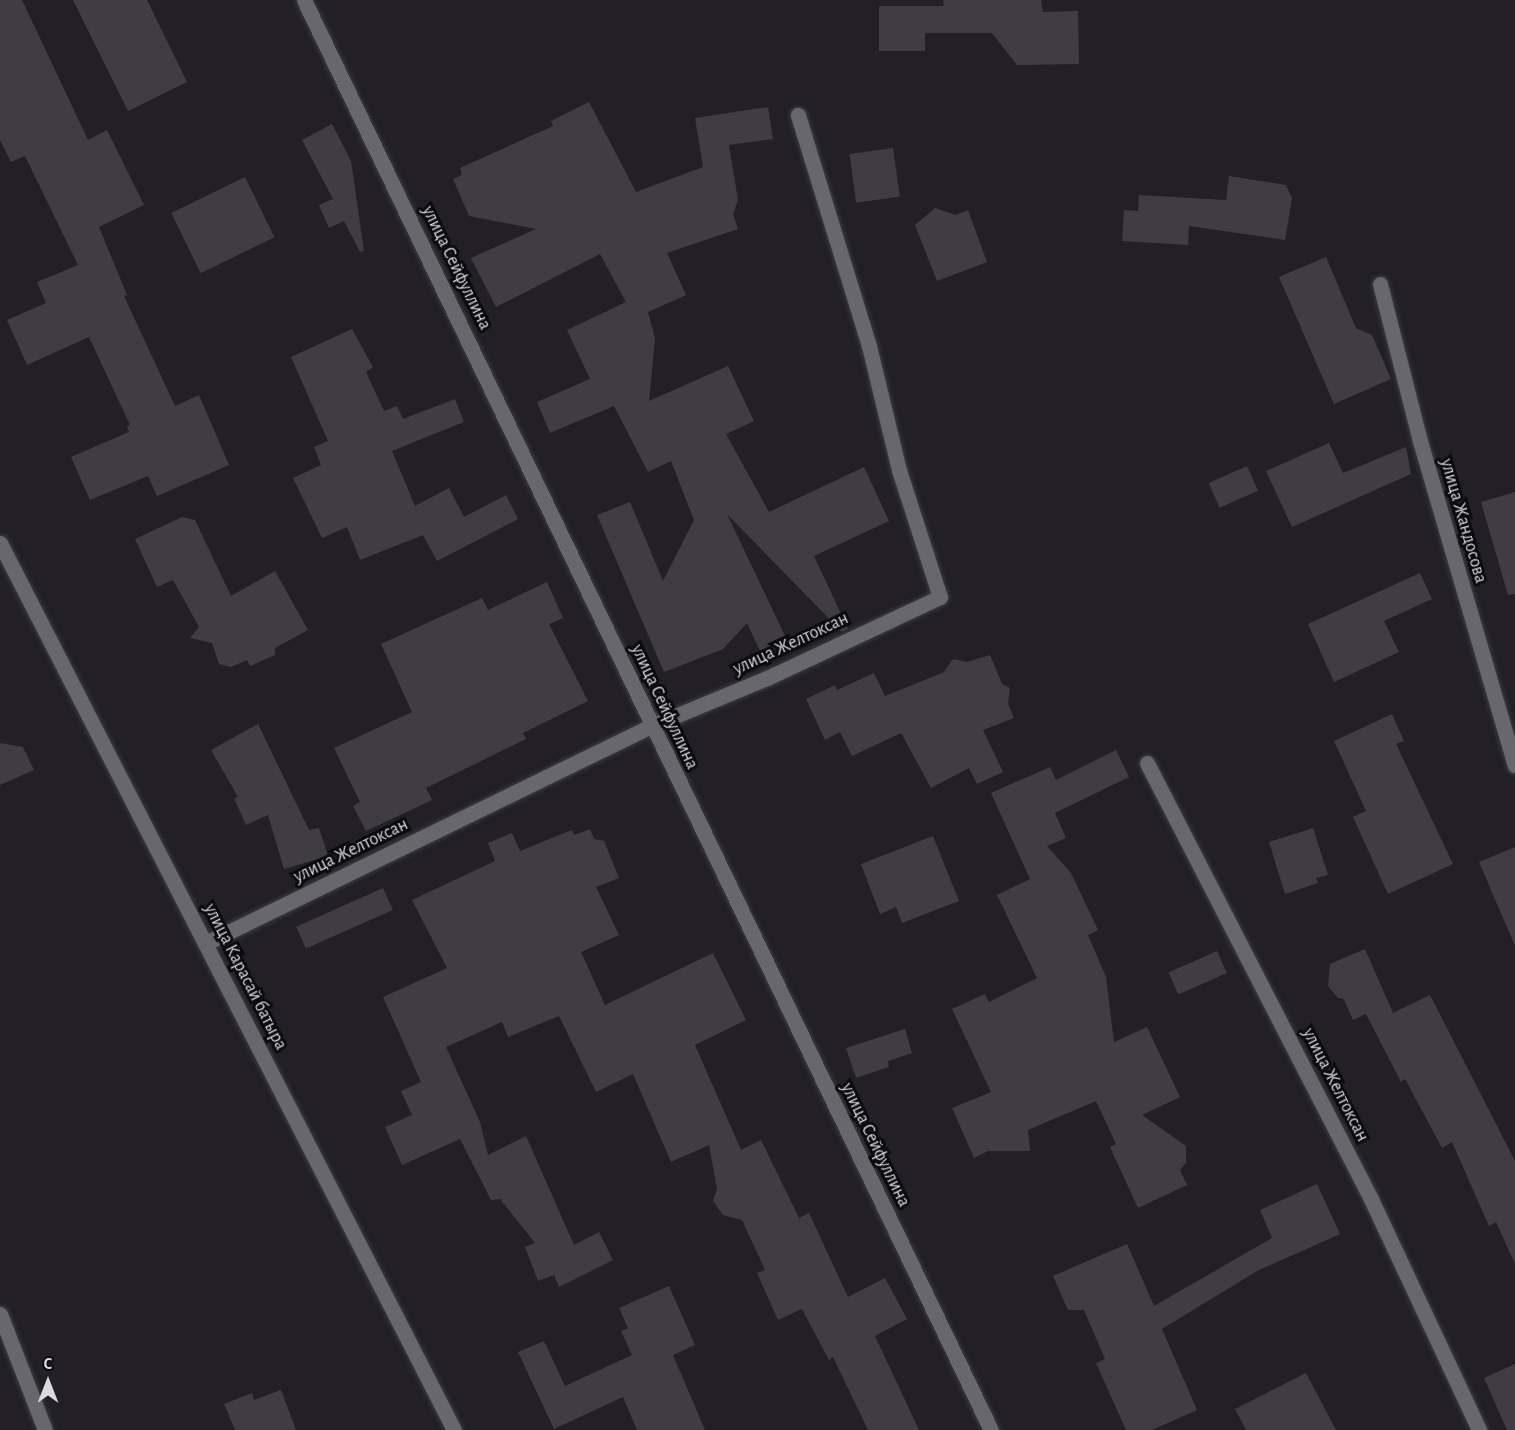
<!DOCTYPE html>
<meta charset="utf-8">
<style>
body{margin:0}
#map{position:relative;width:1515px;height:1430px;overflow:hidden;background:#222026;font-family:"Alegreya Sans",sans-serif}
div>[style]{position:absolute}
[style*='--x']{left:calc(var(--x)*1px);top:calc(var(--y)*1px);width:calc(var(--w)*1px);rotate:calc(var(--a)*1deg)}
.building>*{inset:0;background:#3f3d43;transform-origin:0 0}
.roads{filter:drop-shadow(0 0 2px #3d3c40) drop-shadow(0 0 2px #3d3c40)}
.minor>*{height:15px;margin:-7.5px;padding:0 7.5px;transform-origin:7.5px;border-radius:7.5px;background:#69676e}
span{translate:-50% -50%;white-space:nowrap;text-align:center;line-height:1.15;-webkit-text-stroke:6px #0b0a0d;paint-order:stroke}
.street-label{font-size:18px;color:#dad9dd}
.north{position:absolute;left:18px;top:1352px;width:60px;height:60px;-webkit-text-stroke:4px #0b0a0d;paint-order:stroke;rotate:0deg;font-size:16px;font-weight:700;line-height:24px;text-align:center;color:#dad9dd}
.north::after{content:'';display:block;margin:auto;width:21px;height:27px;background:#dad9dd;clip-path:polygon(50% 0,100% 100%,50% 72%,0 100%)}
</style>
<div id="map">
<div class="building">
<i style="clip-path:polygon(0 0,22px 0,88px 140px,107px 130px,144px 205px,99px 227px,127px 295px,124px 296px,175px 406px,199px 395px,229px 465px,157px 496px,148px 476px,90px 500px,71px 457px,129px 432px,127px 426px,130px 425px,89px 337px,27px 365px,7px 320px,46px 303px,37px 282px,78px 265px,25px 156px,11px 162px,0 140px)"></i>
<i style="clip-path:polygon(73px 0,147px 0,187px 82px,128px 111px)"></i>
<i style="clip-path:polygon(943px 0,1041px 0,1043px 12px,1078px 11px,1079px 64px,1017px 65px,992px 33px,925px 33px,925px 51px,879px 51px,879px 6px,944px 6px)"></i>
<i style="clip-path:polygon(589px 102px,636px 192px,703px 167px,695px 118px,768px 107px,773px 139px,729px 145px,738px 200px,733px 214px,738px 229px,667px 253px,686px 295px,648px 312px,655px 338px,649px 401px,728px 366px,754px 421px,726px 434px,769px 512px,864px 467px,889px 521px,814px 556px,848px 629px,842px 632px,727px 514px,786px 638px,760px 651px,747px 623px,723px 649px,664px 672px,597px 515px,630px 502px,663px 581px,694px 520px,671px 461px,648px 472px,614px 406px,550px 433px,537px 402px,590px 379px,567px 330px,626px 302px,600px 254px,496px 307px,471px 258px,536px 229px,469px 216px,453px 179px,462px 175px,460px 168px,553px 126px,551px 121px)"></i>
<i style="clip-path:polygon(332px 124px,351px 161px,364px 251px,360px 252px,344px 221px,329px 228px,319px 205px,333px 199px,302px 140px)"></i>
<i style="left:893px;top:148px;width:49px;height:44px;rotate:82deg"></i>
<i style="clip-path:polygon(1229px 176px,1286px 185px,1292px 198px,1285px 240px,1189px 226px,1188px 245px,1122px 241px,1124px 210px,1138px 211px,1139px 195px,1226px 200px)"></i>
<i style="left:245px;top:177px;width:67px;height:82px;rotate:64deg"></i>
<i style="clip-path:polygon(935px 208px,955px 215px,968px 210px,987px 262px,937px 281px,915px 225px)"></i>
<i style="clip-path:polygon(1326px 257px,1356px 328px,1372px 335px,1391px 379px,1334px 404px,1279px 277px)"></i>
<i style="clip-path:polygon(352px 329px,373px 367px,366px 372px,384px 411px,397px 406px,403px 419px,455px 399px,464px 422px,392px 451px,415px 506px,449px 488px,464px 517px,506px 495px,518px 519px,437px 561px,423px 535px,360px 560px,347px 527px,322px 538px,293px 478px,321px 465px,314px 447px,328px 441px,291px 357px)"></i>
<i style="clip-path:polygon(1329px 443px,1343px 473px,1406px 447px,1411px 474px,1292px 527px,1266px 471px)"></i>
<i style="left:1247px;top:466px;width:27px;height:42px;rotate:66deg"></i>
<i style="clip-path:polygon(1515px 492px,1515px 594px,1508px 595px,1481px 502px)"></i>
<i style="clip-path:polygon(182px 517px,195px 520px,231px 596px,275px 571px,308px 630px,275px 648px,275px 655px,250px 666px,247px 660px,231px 667px,219px 664px,212px 643px,190px 638px,199px 627px,173px 580px,157px 587px,135px 539px)"></i>
<i style="clip-path:polygon(1420px 573px,1432px 599px,1384px 621px,1399px 652px,1334px 682px,1308px 624px)"></i>
<i style="clip-path:polygon(547px 582px,563px 618px,549px 624px,588px 701px,523px 733px,526px 739px,426px 788px,432px 800px,366px 831px,353px 806px,360px 802px,334px 748px,412px 712px,381px 644px,482px 598px,488px 610px)"></i>
<i style="clip-path:polygon(990px 655px,1002px 684px,1010px 688px,1008px 703px,1014px 718px,983px 730px,1003px 772px,977px 784px,969px 768px,931px 788px,901px 733px,852px 756px,840px 732px,825px 740px,806px 699px,835px 685px,837px 690px,874px 673px,885px 696px,944px 672px,953px 659px,967px 662px)"></i>
<i style="clip-path:polygon(1392px 714px,1404px 741px,1396px 744px,1453px 864px,1388px 894px,1353px 817px,1366px 811px,1334px 741px)"></i>
<i style="clip-path:polygon(258px 724px,309px 830px,319px 828px,328px 856px,284px 869px,268px 815px,246px 825px,234px 798px,238px 797px,211px 750px)"></i>
<i style="clip-path:polygon(0 743px,23px 747px,34px 770px,0 785px)"></i>
<i style="clip-path:polygon(1116px 750px,1129px 777px,1055px 813px,1066px 838px,1047px 846px,1071px 873px,1098px 930px,1088px 935px,1106px 977px,1114px 1042px,1147px 1027px,1180px 1097px,1142px 1115px,1186px 1146px,1186px 1163px,1180px 1170px,1187px 1185px,1138px 1208px,1110px 1147px,1116px 1144px,1096px 1101px,1028px 1130px,1030px 1151px,988px 1151px,974px 1158px,952px 1108px,991px 1092px,952px 1009px,985px 994px,989px 1002px,1037px 978px,997px 895px,1030px 879px,991px 793px,1050px 767px,1056px 780px)"></i>
<i style="clip-path:polygon(1313px 828px,1328px 875px,1316px 878px,1318px 883px,1285px 894px,1269px 842px)"></i>
<i style="clip-path:polygon(590px 829px,594px 839px,604px 841px,619px 878px,596px 887px,619px 935px,581px 952px,605px 1005px,713px 953px,746px 1020px,695px 1045px,741px 1150px,761px 1140px,799px 1218px,809px 1213px,848px 1297px,885px 1278px,907px 1319px,875px 1336px,919px 1430px,868px 1430px,833px 1357px,829px 1360px,802px 1309px,778px 1320px,757px 1273px,765px 1270px,742px 1220px,723px 1215px,713px 1201px,717px 1189px,709px 1145px,671px 1162px,633px 1074px,596px 1092px,559px 1016px,508px 1037px,502px 1022px,446px 1047px,480px 1122px,488px 1155px,526px 1136px,574px 1245px,599px 1232px,613px 1260px,559px 1287px,554px 1275px,538px 1281px,525px 1247px,535px 1243px,500px 1199px,491px 1200px,460px 1139px,402px 1165px,385px 1127px,412px 1115px,401px 1091px,421px 1082px,383px 997px,447px 968px,412px 900px,495px 861px,488px 843px,512px 833px,520px 851px,572px 830px,574px 835px)"></i>
<i style="clip-path:polygon(933px 836px,959px 901px,902px 923px,896px 907px,880px 914px,861px 864px)"></i>
<i style="clip-path:polygon(1515px 847px,1515px 946px,1479px 862px)"></i>
<i style="left:383px;top:888px;width:24px;height:95px;rotate:66deg"></i>
<i style="clip-path:polygon(1365px 949px,1393px 1013px,1430px 995px,1515px 1161px,1515px 1264px,1496px 1222px,1489px 1226px,1452px 1142px,1442px 1148px,1405px 1079px,1401px 1082px,1366px 1014px,1353px 1020px,1344px 999px,1338px 998px,1328px 986px,1330px 964px)"></i>
<i style="left:1217px;top:951px;width:24px;height:53px;rotate:66deg"></i>
<i style="clip-path:polygon(905px 1029px,912px 1053px,888px 1061px,889px 1067px,856px 1078px,846px 1048px)"></i>
<i style="clip-path:polygon(1317px 1184px,1340px 1234px,1257px 1271px,1162px 1329px,1197px 1410px,1152px 1430px,1126px 1430px,1096px 1363px,1105px 1359px,1084px 1310px,1068px 1310px,1053px 1276px,1127px 1244px,1154px 1306px,1272px 1238px,1260px 1210px)"></i>
<i style="clip-path:polygon(669px 1286px,695px 1345px,673px 1355px,705px 1430px,637px 1430px,623px 1397px,554px 1429px,518px 1352px,544px 1341px,565px 1386px,632px 1355px,621px 1331px,628px 1328px,619px 1308px)"></i>
<i style="clip-path:polygon(1515px 1364px,1515px 1430px,1507px 1430px,1484px 1378px)"></i>
<i style="clip-path:polygon(1306px 1373px,1336px 1430px,1246px 1430px,1235px 1409px)"></i>
<i style="clip-path:polygon(281px 1390px,296px 1430px,235px 1430px,224px 1404px,252px 1393px,254px 1400px)"></i>
</div>
<div class="roads">
<div class="minor">
<i style="--x:304;--y:0;--w:1586;--a:64.34"></i>
<i style="--x:1380;--y:284;--w:162;--a:75.7"></i>
<i style="--x:1420;--y:441;--w:338;--a:73.7"></i>
<i style="--x:0;--y:543;--w:996;--a:62.89"></i>
<i style="--x:1147;--y:763;--w:490;--a:62.8"></i>
<i style="--x:1371;--y:1199;--w:255;--a:64.9"></i>
<i style="--x:206;--y:943;--w:495;--a:-26"></i>
<i style="--x:651;--y:726;--w:126;--a:-22.5"></i>
<i style="--x:767;--y:678;--w:191;--a:-25.1"></i>
<i style="--x:940;--y:597;--w:133;--a:-107.9"></i>
<i style="--x:899;--y:470;--w:128;--a:-103.6"></i>
<i style="--x:869;--y:346;--w:242;--a:-107.1"></i>
<i style="--x:0;--y:1314;--w:124;--a:68.8"></i>
</div>
</div>
<div class="street-label">
<span style="left:456px;top:268px;rotate:64deg">улица Сейфуллина</span>
<span style="left:1463px;top:521px;rotate:74deg">улица Жандосова</span>
<span style="left:791px;top:644px;rotate:-25deg">улица Желтоксан</span>
<span style="left:664px;top:707px;rotate:65deg">улица Сейфуллина</span>
<span style="left:351px;top:851px;rotate:-26deg">улица Желтоксан</span>
<span style="left:245px;top:977px;rotate:63deg">улица Карасай батыра</span>
<span style="left:1335px;top:1085px;rotate:63deg">улица Желтоксан</span>
<span style="left:875px;top:1145px;rotate:64deg">улица Сейфуллина</span>
</div>
<div class="north">С</div>
</div>
